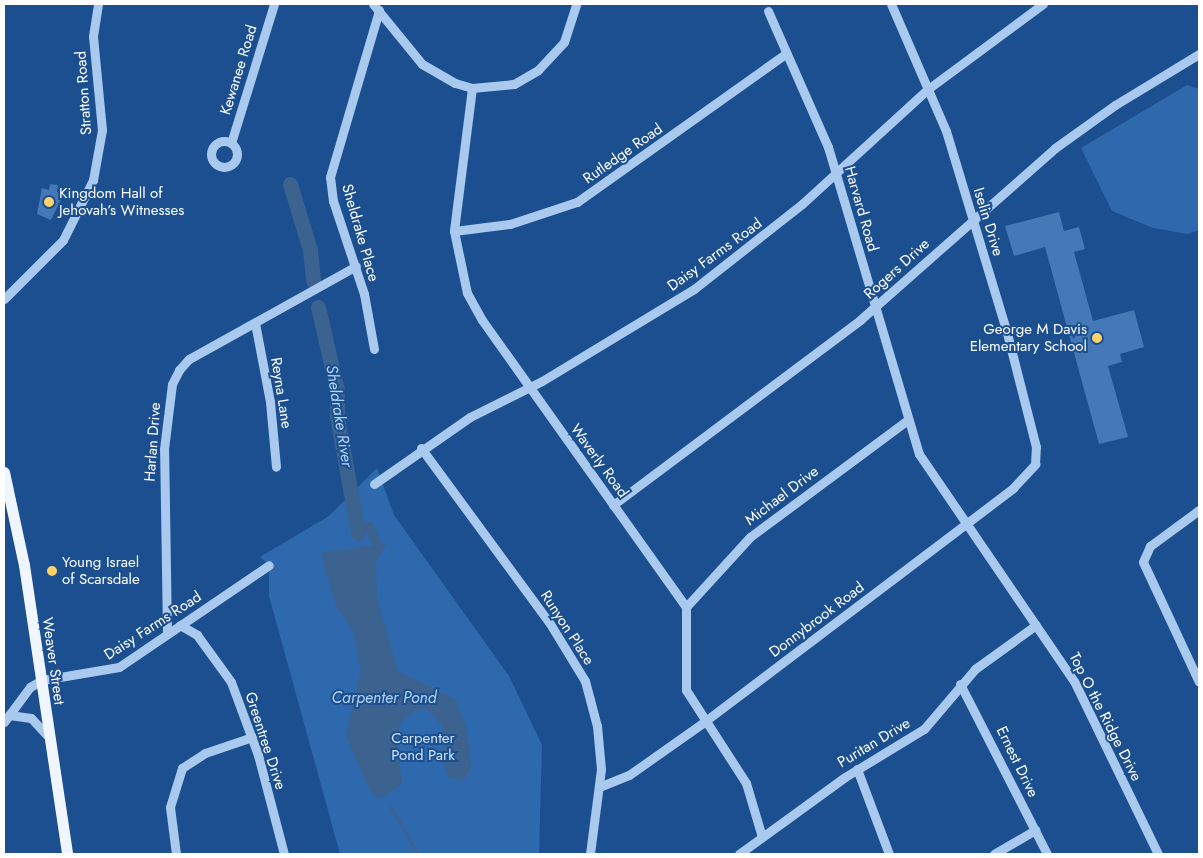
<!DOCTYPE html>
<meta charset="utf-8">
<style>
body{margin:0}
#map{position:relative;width:1203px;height:858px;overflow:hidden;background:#1b4f8f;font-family:Jost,sans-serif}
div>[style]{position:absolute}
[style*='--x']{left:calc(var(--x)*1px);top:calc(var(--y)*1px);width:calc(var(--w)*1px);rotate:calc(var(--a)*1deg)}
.green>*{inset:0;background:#2e69ad}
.water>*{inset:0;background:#3c6290}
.stream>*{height:2.5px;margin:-1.25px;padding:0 1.25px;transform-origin:1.25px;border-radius:1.25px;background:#3c6290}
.canal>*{height:9px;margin:-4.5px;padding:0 4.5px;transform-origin:4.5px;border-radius:4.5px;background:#3c6290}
.river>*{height:15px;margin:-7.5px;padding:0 7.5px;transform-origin:7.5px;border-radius:7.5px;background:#3c6290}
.building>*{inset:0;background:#4478b7}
.minor>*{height:9px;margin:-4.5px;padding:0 4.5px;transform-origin:4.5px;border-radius:4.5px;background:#a9c9ee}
.minor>.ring{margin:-4.5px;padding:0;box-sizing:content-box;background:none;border:9px solid #a9c9ee;border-radius:50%}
.major>*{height:11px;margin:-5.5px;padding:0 5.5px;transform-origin:5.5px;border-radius:5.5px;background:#f0f6ff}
.dots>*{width:14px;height:14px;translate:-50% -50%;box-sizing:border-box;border:2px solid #1b4f8f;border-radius:50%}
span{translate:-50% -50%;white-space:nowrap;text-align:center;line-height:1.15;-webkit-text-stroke:4px #1b4f8f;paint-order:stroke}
.street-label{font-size:15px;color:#fff}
.poi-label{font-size:15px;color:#fff}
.left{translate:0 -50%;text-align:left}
.right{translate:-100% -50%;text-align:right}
.park-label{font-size:15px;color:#cfe3fa}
.water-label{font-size:16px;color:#b5d3f5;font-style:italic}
.frame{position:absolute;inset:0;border:5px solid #fff;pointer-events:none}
</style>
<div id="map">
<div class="green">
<i style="clip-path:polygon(1187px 85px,1199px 89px,1199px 230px,1188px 234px,1153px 228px,1112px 211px,1081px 148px)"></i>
<i style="clip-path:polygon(377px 468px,394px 515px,509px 676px,542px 745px,539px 854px,340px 854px,269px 596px,269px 565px,260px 557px,329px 516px)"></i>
</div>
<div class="water">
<i style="clip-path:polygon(387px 543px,376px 562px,377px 599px,398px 671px,456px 700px,467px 729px,471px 768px,463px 781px,449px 778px,442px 761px,445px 740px,441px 724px,427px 709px,414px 711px,401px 722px,397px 742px,402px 785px,381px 798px,371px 793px,346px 736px,361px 669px,353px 631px,336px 606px,321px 553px)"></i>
</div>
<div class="stream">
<i style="--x:391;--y:807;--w:54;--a:60.1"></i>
</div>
<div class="canal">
<i style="--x:358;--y:524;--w:11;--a:10"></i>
<i style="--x:369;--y:526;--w:20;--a:66"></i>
</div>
<div class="river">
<i style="--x:290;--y:184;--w:69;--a:73.1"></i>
<i style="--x:310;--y:250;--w:31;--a:84"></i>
<i style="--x:318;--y:307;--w:85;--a:77.1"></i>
<i style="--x:337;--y:390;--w:27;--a:90"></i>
<i style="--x:337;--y:417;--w:118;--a:79.7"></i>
</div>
<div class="building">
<i style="clip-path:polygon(50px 184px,58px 185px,57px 192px,64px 193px,51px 220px,37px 214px,42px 188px,49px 190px)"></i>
<i style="clip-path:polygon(1059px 212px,1064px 231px,1079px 227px,1085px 249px,1074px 252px,1093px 321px,1134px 310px,1144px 347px,1120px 354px,1122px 362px,1108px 366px,1128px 437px,1099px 444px,1045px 247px,1014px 256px,1005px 226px)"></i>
</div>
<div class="minor">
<i style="--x:373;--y:4;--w:77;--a:50.8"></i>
<i style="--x:422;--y:64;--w:38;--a:30"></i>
<i style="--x:455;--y:83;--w:18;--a:16"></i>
<i style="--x:472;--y:88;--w:42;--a:-5.4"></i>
<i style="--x:514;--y:84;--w:28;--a:-30"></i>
<i style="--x:538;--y:70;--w:38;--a:-47"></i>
<i style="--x:564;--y:42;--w:40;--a:-72"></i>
<i style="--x:768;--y:11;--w:149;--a:66.2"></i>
<i style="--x:828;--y:147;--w:320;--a:73.5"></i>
<i style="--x:919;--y:454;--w:275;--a:55.7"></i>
<i style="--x:1074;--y:681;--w:192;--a:64.1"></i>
<i style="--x:472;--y:88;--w:144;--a:97.2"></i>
<i style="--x:454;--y:231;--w:63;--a:78.2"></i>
<i style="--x:467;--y:293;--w:31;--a:61"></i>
<i style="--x:482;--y:320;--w:352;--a:54.6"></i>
<i style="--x:686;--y:607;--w:83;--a:90"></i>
<i style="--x:686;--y:690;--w:111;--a:57.2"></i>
<i style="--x:746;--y:783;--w:56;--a:73.5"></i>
<i class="ring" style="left:211px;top:141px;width:17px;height:17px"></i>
<i style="--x:231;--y:143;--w:145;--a:-72.8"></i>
<i style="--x:454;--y:231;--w:56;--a:-7.1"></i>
<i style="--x:510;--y:224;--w:71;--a:-18.2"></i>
<i style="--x:577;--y:202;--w:257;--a:-35.4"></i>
<i style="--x:4;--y:299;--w:83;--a:-45"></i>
<i style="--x:63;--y:240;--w:67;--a:-63.4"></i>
<i style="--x:93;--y:180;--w:51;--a:-79.8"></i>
<i style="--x:102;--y:130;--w:94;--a:-95.5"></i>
<i style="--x:93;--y:36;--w:32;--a:-81"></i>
<i style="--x:255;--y:323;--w:80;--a:79.2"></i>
<i style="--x:270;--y:402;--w:65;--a:84.7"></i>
<i style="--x:374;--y:349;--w:56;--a:-100.3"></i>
<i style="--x:364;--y:294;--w:98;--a:-108.4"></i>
<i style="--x:333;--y:201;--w:24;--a:-97"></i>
<i style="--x:330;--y:177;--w:174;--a:-73.6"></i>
<i style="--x:421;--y:448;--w:216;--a:53.7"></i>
<i style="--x:549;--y:622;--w:69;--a:58.6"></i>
<i style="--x:585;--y:681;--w:47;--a:75.1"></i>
<i style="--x:597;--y:726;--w:43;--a:84.7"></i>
<i style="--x:601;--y:769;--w:86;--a:97.4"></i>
<i style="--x:374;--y:484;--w:117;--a:-34.9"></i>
<i style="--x:470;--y:417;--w:80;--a:-26.6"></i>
<i style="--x:542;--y:381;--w:178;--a:-31.2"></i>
<i style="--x:694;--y:289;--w:137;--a:-38.2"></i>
<i style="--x:802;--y:204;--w:171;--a:-42.4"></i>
<i style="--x:928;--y:89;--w:143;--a:-36.5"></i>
<i style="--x:613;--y:505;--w:309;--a:-36.8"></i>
<i style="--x:860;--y:320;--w:260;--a:-41.4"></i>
<i style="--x:1055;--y:148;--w:74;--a:-35.6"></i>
<i style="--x:1115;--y:105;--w:98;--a:-31.3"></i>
<i style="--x:1199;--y:510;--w:61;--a:143.7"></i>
<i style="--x:1150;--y:546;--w:17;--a:114"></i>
<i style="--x:1143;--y:562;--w:132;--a:65"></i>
<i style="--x:686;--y:607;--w:95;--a:-47.6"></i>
<i style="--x:750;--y:537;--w:194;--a:-36.6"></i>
<i style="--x:180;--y:625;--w:20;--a:30"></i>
<i style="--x:197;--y:635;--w:58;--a:54.1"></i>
<i style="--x:231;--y:682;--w:78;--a:69.7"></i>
<i style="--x:258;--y:755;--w:102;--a:75.3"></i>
<i style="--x:167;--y:634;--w:185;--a:-90.9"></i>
<i style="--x:164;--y:449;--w:65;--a:-83"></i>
<i style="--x:172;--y:384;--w:16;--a:-63"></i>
<i style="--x:179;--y:370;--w:15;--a:-48"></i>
<i style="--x:189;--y:359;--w:191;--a:-29.1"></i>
<i style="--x:960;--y:684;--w:191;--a:62.9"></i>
<i style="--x:9;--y:715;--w:22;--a:8"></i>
<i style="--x:31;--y:718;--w:23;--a:47"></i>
<i style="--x:4;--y:722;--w:44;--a:-53.4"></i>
<i style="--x:30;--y:687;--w:14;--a:-30"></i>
<i style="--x:42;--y:680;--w:78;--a:-9.6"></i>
<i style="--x:119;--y:667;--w:181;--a:-34.2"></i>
<i style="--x:857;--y:769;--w:91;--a:69.4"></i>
<i style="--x:599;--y:787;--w:32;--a:-22"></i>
<i style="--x:629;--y:775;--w:92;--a:-35.2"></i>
<i style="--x:704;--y:722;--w:388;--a:-37.1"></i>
<i style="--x:1013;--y:488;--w:33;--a:-47"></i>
<i style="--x:1035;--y:464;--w:17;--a:-87"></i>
<i style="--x:1036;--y:447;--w:118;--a:-104.3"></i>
<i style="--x:1007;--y:333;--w:211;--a:-106.8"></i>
<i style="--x:946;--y:131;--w:138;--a:-113.4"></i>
<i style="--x:176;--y:854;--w:47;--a:-97.3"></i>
<i style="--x:170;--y:807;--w:41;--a:-72.9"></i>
<i style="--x:182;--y:768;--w:27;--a:-33"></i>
<i style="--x:205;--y:753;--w:50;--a:-18.8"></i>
<i style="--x:739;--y:854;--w:131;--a:-36"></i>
<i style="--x:845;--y:777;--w:92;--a:-31.3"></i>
<i style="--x:924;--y:729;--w:79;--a:-49.6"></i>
<i style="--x:975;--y:669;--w:75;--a:-35.8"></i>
<i style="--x:994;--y:854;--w:48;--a:-30.3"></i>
</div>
<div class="major">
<i style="--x:4;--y:472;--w:95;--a:77.9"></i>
<i style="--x:24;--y:565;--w:292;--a:81.5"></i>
</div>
<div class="dots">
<i style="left:49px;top:202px;background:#ffd166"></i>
<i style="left:1097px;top:338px;background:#ffd166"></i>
<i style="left:52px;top:571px;background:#ffd166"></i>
</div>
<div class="street-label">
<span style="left:239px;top:70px;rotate:-73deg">Kewanee Road</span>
<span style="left:84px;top:93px;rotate:-94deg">Stratton Road</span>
<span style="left:623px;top:154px;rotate:-35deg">Rutledge Road</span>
<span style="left:861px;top:209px;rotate:74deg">Harvard Road</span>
<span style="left:988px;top:222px;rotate:73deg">Iselin Drive</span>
<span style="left:360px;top:233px;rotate:74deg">Sheldrake Place</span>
<span style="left:715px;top:255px;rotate:-36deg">Daisy Farms Road</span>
<span style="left:897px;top:269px;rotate:-42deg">Rogers Drive</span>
<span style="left:281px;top:393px;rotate:81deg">Reyna Lane</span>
<span style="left:153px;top:442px;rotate:-86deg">Harlan Drive</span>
<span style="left:599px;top:461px;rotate:54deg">Waverly Road</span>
<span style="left:782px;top:496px;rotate:-37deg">Michael Drive</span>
<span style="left:817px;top:620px;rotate:-37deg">Donnybrook Road</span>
<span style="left:153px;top:626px;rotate:-33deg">Daisy Farms Road</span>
<span style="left:567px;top:628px;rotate:57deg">Runyon Place</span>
<span style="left:53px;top:661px;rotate:82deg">Weaver Street</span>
<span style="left:1105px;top:717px;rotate:63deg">Top O the Ridge Drive</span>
<span style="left:265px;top:741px;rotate:72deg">Greentree Drive</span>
<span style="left:874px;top:743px;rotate:-31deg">Puritan Drive</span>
<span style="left:1017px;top:762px;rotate:64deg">Ernest Drive</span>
</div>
<div class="poi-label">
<span class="left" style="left:59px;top:202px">Kingdom Hall of<br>Jehovah’s Witnesses</span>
<span class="right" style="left:1087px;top:338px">George M Davis<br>Elementary School</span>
<span class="left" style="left:62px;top:571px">Young Israel<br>of Scarsdale</span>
</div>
<div class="park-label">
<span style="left:423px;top:747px">Carpenter<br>Pond Park</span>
</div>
<div class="water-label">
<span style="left:339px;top:416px;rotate:81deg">Sheldrake River</span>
<span style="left:384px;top:698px">Carpenter Pond</span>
</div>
<div class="frame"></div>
</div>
